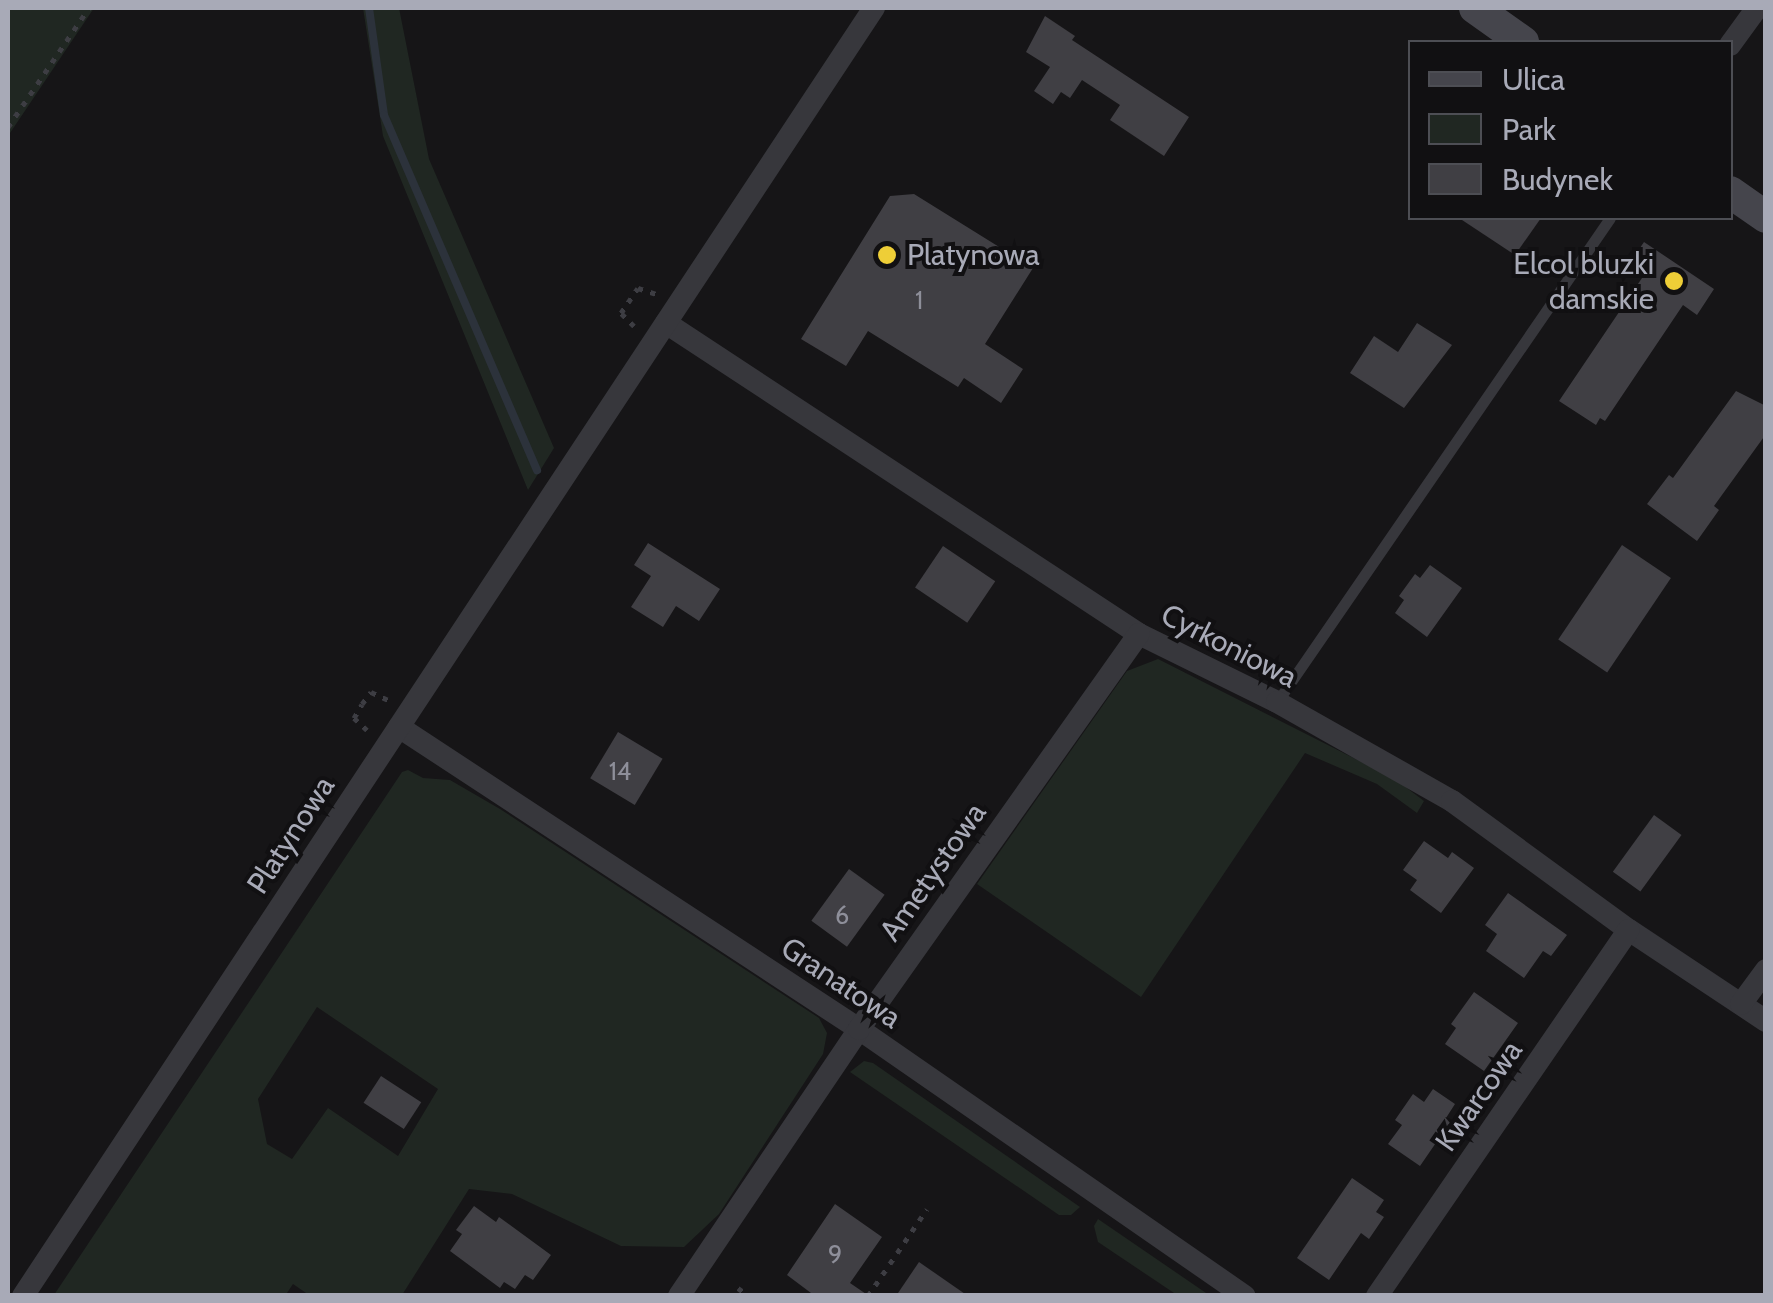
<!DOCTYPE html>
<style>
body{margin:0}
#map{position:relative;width:1773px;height:1303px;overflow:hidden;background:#161517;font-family:Cabin,sans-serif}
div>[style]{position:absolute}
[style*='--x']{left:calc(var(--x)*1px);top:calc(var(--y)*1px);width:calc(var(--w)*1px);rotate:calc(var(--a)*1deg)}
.green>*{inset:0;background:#202722}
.stream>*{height:8px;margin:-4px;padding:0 4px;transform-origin:4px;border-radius:4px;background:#2c323b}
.building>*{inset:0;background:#403f44;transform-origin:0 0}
.path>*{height:5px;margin-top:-2.5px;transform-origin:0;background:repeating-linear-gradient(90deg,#3d3d43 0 5px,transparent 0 13px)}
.lane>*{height:11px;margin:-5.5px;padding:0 5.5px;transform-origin:5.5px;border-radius:5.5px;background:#37373c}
.street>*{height:22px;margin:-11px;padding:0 11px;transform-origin:11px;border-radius:11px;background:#37373c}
.secondary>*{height:32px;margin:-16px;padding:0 16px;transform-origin:16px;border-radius:16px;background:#45454c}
.dots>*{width:28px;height:28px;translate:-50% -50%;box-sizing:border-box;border:5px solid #111012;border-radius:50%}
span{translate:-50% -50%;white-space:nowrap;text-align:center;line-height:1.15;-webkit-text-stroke:8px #111012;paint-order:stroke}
.number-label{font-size:25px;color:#8e8f9a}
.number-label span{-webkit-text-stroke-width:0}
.poi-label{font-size:30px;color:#a8aab7}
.left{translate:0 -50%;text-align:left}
.right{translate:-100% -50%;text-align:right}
.street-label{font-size:30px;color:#a8aab7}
.frame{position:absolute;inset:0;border:10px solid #a8aab7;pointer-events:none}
.legend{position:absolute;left:1408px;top:40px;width:325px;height:180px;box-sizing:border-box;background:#111012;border:2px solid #4d4e54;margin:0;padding:12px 18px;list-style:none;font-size:30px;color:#a8aab7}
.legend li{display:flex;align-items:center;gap:20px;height:50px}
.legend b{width:50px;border:2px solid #4d4e54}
</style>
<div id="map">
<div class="green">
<i style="clip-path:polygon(8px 8px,94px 8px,8px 136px)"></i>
<i style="clip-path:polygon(363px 8px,399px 8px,429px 159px,554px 448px,528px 490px,383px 136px)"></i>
<i style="clip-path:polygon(1158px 659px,1395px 779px,1424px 801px,1417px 813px,1377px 784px,1305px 753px,1141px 997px,977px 884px,1127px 671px)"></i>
<i style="clip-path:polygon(evenodd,408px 770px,423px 778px,450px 780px,500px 809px,819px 1018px,827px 1033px,823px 1054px,719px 1214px,684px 1247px,621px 1246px,512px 1194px,469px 1189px,402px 1295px,309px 1295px,293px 1284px,285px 1296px,54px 1295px,402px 772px,408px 770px,317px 1007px,438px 1089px,398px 1156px,328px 1108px,292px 1159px,267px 1144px,258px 1099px,317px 1007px)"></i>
<i style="clip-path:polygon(864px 1061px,873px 1063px,1080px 1207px,1071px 1215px,1059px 1215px,850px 1072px)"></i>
<i style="clip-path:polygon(1098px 1219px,1209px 1295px,1177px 1295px,1098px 1242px,1094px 1226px)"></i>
</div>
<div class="stream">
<i style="--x:369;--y:8;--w:108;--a:82"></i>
<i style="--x:384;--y:115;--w:387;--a:66.7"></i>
</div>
<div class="building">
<i style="clip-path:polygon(1045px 16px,1075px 36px,1072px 40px,1189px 117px,1164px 156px,1110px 120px,1120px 105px,1082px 80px,1070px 98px,1061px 92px,1053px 104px,1034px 91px,1050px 67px,1026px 52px)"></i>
<i style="clip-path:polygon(914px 194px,1033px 268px,985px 344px,1023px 369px,1001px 403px,964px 378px,958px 387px,868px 331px,846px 366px,801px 339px,890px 196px)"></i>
<i style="clip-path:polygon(1459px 218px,1541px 218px,1515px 255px)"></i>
<i style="clip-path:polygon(1644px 242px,1714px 289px,1697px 315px,1683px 305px,1605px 421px,1600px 418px,1596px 425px,1559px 401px,1642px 278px,1627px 267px)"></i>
<i style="clip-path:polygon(1417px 323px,1452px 345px,1404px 408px,1350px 373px,1374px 336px,1398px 352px)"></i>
<i style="clip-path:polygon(1736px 391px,1766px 406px,1766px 434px,1714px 506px,1719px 510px,1697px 541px,1647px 504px,1669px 475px,1673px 478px)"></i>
<i style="clip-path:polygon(648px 543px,720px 589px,699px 621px,676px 606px,663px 627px,631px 607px,651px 576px,634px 565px)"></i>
<i style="left:1622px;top:545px;width:59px;height:114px;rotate:34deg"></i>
<i style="left:943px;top:546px;width:63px;height:50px;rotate:34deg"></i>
<i style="clip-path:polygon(1430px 565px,1462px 588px,1427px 637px,1395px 613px,1404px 600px,1399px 596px,1415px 574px,1420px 578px)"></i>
<i style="left:618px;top:732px;width:52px;height:54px;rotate:31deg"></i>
<i style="left:1654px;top:815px;width:34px;height:70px;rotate:36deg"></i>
<i style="clip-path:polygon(1424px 841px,1448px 858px,1452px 852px,1474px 868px,1441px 913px,1410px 890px,1417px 880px,1403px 870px)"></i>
<i style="left:849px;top:869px;width:44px;height:64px;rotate:36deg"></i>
<i style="clip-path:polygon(1508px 893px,1567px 935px,1551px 956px,1543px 951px,1524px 978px,1486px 951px,1497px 934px,1485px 925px)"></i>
<i style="clip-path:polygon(1474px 992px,1518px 1023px,1484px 1071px,1445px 1044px,1456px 1028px,1451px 1024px)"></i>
<i style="left:381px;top:1076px;width:48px;height:32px;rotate:33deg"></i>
<i style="clip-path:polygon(1433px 1089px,1455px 1104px,1446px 1118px,1451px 1121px,1420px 1166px,1388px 1144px,1402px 1125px,1395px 1120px,1413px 1094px,1424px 1102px)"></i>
<i style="clip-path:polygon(1352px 1178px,1384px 1200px,1376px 1212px,1384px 1217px,1369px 1239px,1361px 1233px,1329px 1280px,1297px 1258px)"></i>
<i style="clip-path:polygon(835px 1204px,882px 1237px,850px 1283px,869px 1296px,815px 1296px,787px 1275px)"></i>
<i style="clip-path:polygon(474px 1206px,496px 1222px,499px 1217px,551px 1255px,533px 1280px,525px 1275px,515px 1289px,504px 1282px,500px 1288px,450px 1251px,462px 1234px,456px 1230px)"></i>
<i style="clip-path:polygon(919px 1262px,968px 1296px,896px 1296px)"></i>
</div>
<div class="path">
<i style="--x:8;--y:127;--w:144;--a:-55.8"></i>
<i style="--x:634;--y:326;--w:18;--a:-135"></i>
<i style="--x:621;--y:313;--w:30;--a:-56"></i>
<i style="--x:638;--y:288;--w:19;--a:18"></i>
<i style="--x:367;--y:730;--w:18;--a:-137"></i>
<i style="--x:354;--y:718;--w:16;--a:-60"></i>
<i style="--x:362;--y:704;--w:15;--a:-53"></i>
<i style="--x:371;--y:692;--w:19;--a:25"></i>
<i style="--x:738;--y:1288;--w:14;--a:36"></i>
<i style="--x:868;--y:1296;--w:105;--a:-55.9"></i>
</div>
<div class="lane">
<i style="--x:1277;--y:702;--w:587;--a:-55.47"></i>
</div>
<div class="street">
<i style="--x:1730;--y:45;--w:46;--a:-53.9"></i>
<i style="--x:666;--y:323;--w:566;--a:33.33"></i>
<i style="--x:1139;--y:634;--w:154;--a:26.2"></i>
<i style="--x:1277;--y:702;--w:201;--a:29.5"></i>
<i style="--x:1452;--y:801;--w:219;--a:36.1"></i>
<i style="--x:1629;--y:930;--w:164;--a:33.6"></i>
<i style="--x:399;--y:727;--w:550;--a:33.29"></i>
<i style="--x:859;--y:1029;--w:469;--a:34.7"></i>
<i style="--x:1741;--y:1004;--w:42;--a:-53.7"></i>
<i style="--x:23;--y:1296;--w:1544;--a:-56.55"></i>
<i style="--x:679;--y:1296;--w:322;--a:-56"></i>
<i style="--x:859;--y:1029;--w:484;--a:-54.7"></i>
<i style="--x:1377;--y:1296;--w:444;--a:-55.5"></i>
</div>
<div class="secondary">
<i style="--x:1475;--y:8;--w:59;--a:35.3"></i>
<i style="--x:1730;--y:192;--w:44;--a:34.8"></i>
</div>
<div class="dots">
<i style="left:887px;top:255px;background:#eece37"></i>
<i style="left:1674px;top:281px;background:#eece37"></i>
</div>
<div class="number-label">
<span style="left:919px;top:300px">1</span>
<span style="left:620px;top:771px">14</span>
<span style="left:842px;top:915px">6</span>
<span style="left:835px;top:1254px">9</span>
</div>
<div class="poi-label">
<span class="left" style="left:907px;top:255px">Platynowa</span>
<span class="right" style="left:1654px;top:281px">Elcol bluzki<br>damskie</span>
</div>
<div class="street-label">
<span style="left:1229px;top:646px;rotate:27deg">Cyrkoniowa</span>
<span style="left:291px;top:835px;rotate:-57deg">Platynowa</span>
<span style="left:933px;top:872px;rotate:-55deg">Ametystowa</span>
<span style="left:841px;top:983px;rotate:34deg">Granatowa</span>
<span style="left:1479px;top:1096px;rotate:-55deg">Kwarcowa</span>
</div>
<div class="frame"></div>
<ul class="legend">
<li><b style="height:12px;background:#45454c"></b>Ulica</li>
<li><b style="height:28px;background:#202722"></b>Park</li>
<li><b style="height:28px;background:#403f44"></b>Budynek</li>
</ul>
</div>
